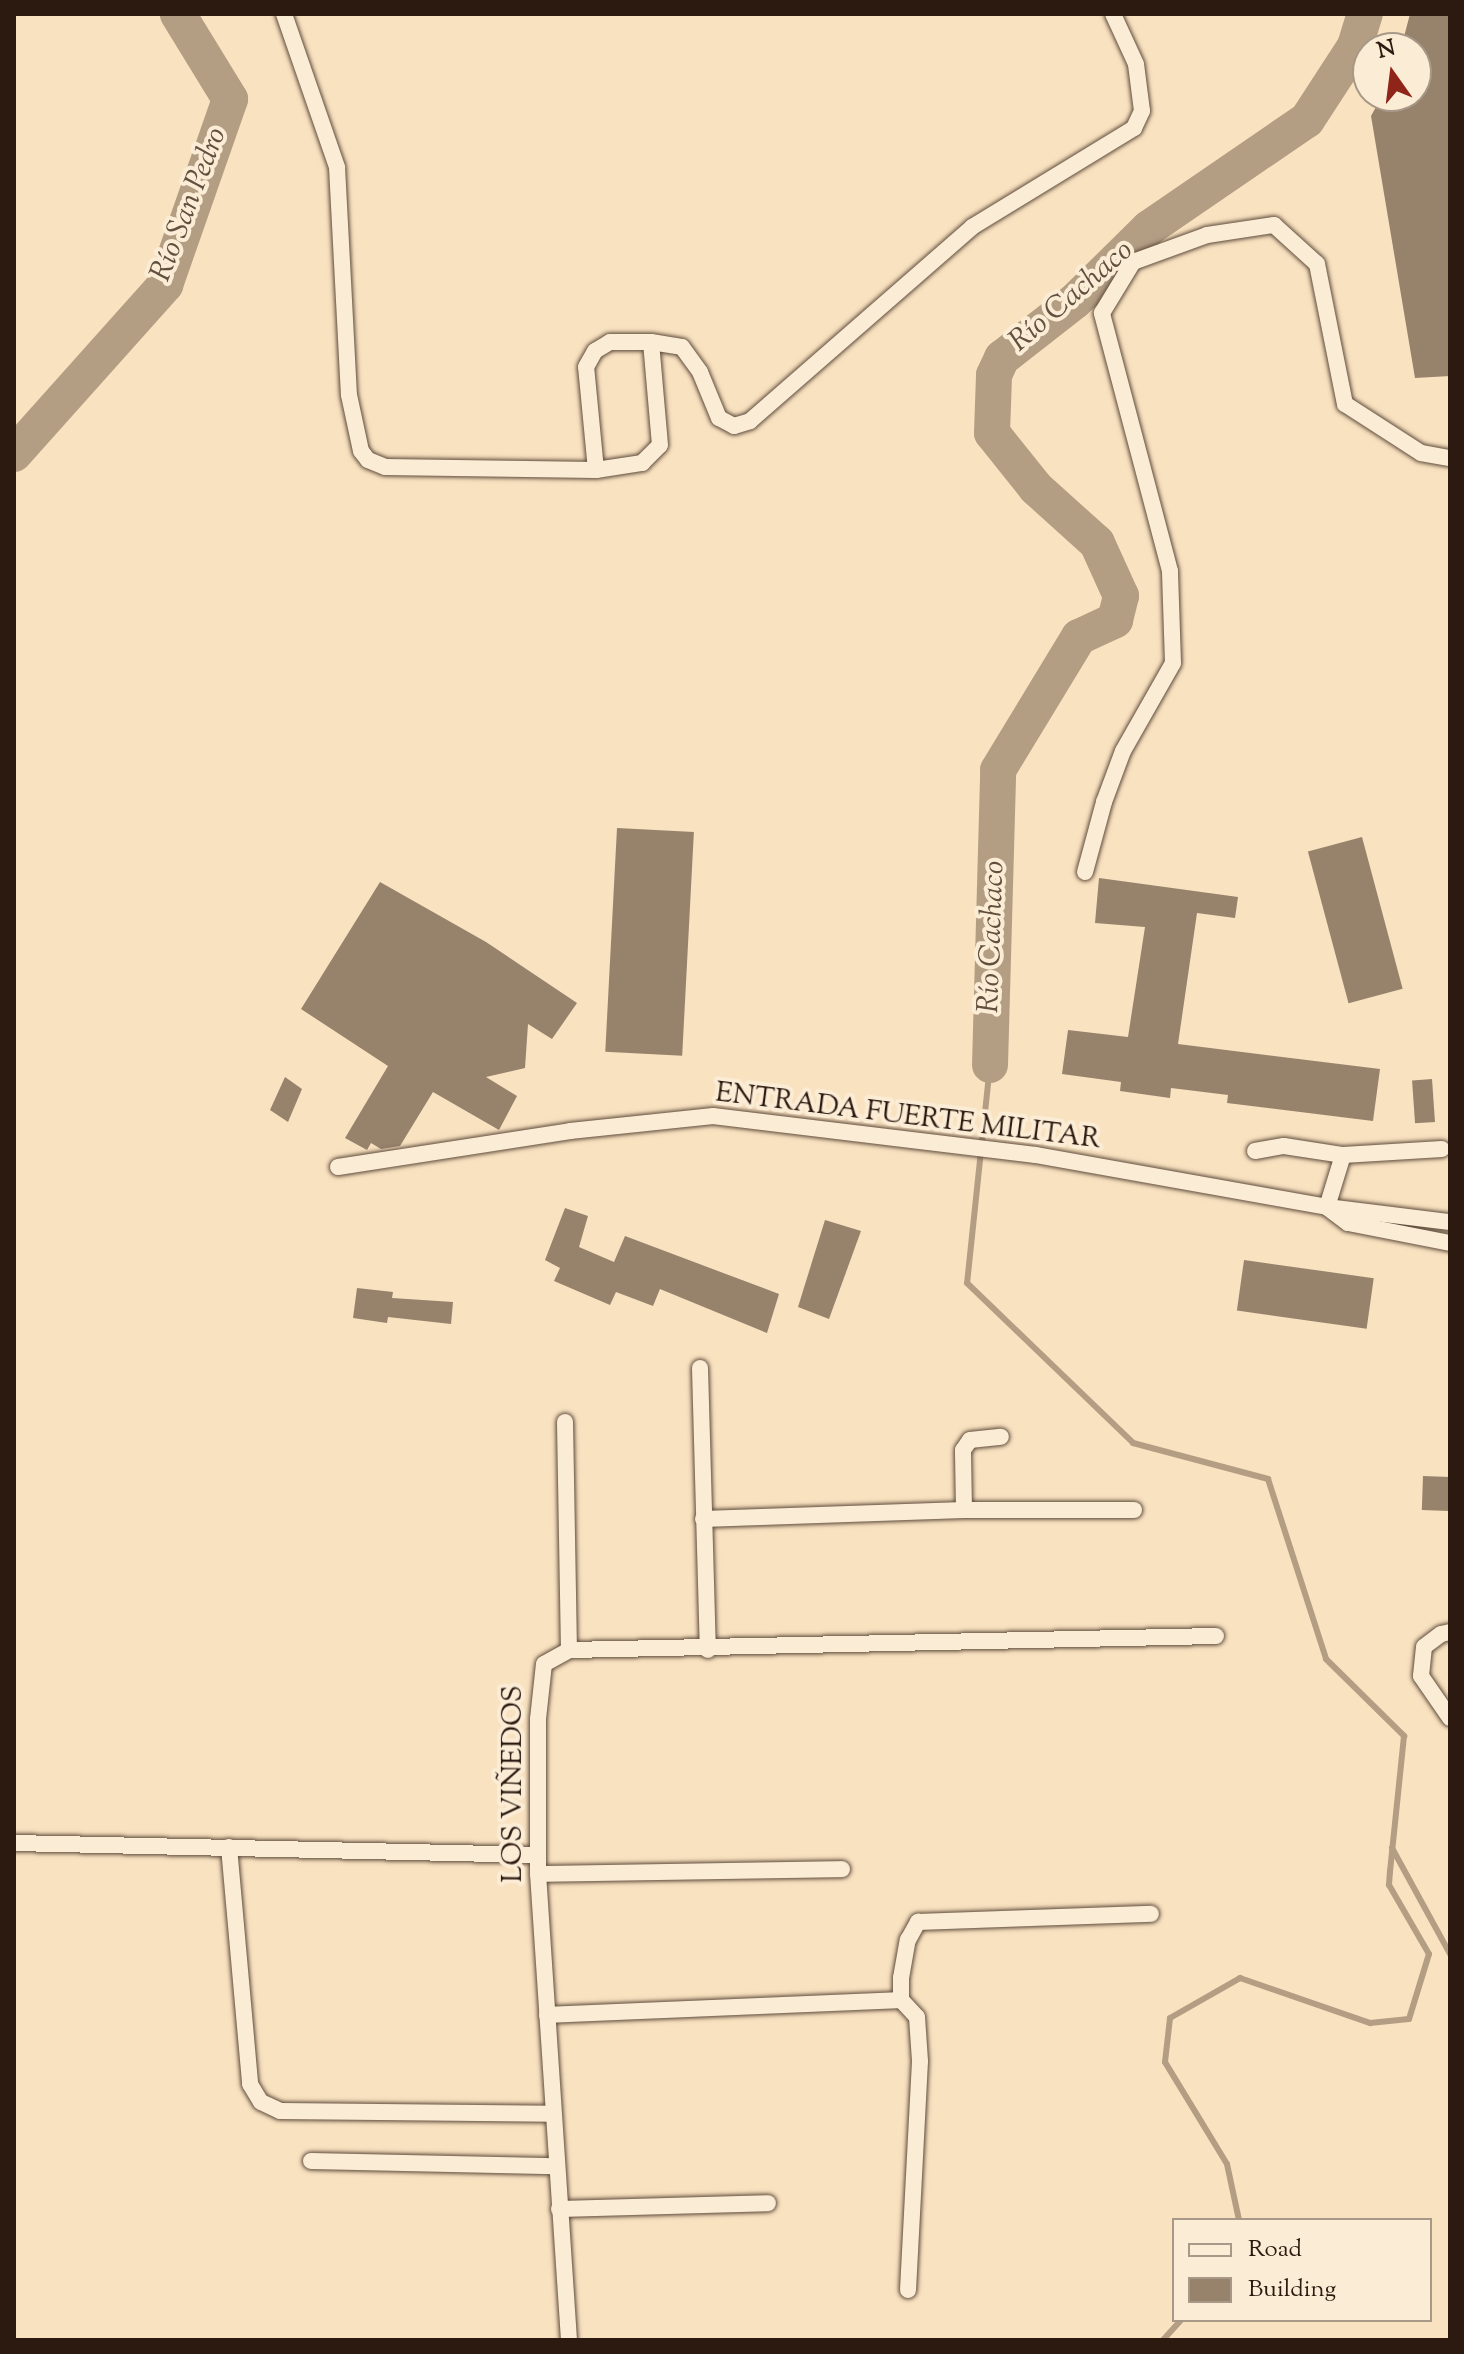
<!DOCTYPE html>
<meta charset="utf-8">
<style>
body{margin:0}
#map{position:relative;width:1464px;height:2354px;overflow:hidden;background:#f9e2c0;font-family:"Sorts Mill Goudy",serif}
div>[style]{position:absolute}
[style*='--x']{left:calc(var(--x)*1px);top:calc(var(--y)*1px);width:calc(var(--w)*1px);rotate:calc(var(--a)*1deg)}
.stream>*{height:6px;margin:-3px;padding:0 3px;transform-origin:3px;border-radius:3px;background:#b39e84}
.river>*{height:36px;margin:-18px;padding:0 18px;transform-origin:18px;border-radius:18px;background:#b39e84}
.building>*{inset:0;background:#97826c;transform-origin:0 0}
.roads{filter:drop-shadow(0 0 2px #5f4c3c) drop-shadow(0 0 2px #5f4c3c)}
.minor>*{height:16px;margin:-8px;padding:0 8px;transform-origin:8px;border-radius:8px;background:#fbecd6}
span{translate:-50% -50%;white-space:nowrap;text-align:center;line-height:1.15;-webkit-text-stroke:8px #fbecd6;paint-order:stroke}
.street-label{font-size:28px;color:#2c1a10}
.water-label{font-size:30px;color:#624f3e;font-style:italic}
.frame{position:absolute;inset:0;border:16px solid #2c1a10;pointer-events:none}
.legend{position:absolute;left:1172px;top:2218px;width:260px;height:104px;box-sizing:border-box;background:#fbecd6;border:2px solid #a89887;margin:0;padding:10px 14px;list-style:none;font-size:24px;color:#2c1a10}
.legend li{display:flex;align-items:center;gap:16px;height:40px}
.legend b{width:40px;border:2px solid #a89887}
.north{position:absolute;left:1352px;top:32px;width:80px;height:80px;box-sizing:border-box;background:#fbecd6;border:2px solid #a89887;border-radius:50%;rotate:346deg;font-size:22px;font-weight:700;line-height:32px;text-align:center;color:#2c1a10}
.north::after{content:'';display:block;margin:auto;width:28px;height:36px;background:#8f2418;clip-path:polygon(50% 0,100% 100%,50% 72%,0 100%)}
</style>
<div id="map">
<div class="stream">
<i style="--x:990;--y:1065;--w:219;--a:96"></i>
<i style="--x:967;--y:1283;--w:231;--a:43.9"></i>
<i style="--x:1133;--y:1443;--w:140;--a:14.9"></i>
<i style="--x:1268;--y:1479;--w:189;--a:72.1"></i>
<i style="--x:1326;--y:1659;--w:110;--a:44.6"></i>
<i style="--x:1404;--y:1736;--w:137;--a:95.9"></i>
<i style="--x:1392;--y:1848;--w:121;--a:61.3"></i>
<i style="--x:1239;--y:2220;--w:57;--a:-102.1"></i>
<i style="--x:1227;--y:2164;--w:119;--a:-121.3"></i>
<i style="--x:1165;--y:2062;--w:44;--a:-83.5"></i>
<i style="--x:1170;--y:2018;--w:81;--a:-29.7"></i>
<i style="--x:1240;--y:1978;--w:138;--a:19.1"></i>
<i style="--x:1370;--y:2023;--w:39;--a:-6"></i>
<i style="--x:1409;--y:2019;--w:68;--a:-72.9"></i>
<i style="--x:1429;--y:1954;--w:80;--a:-120.1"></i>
<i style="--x:1389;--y:1885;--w:14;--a:-86"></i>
<i style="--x:1163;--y:2340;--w:27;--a:-48"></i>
</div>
<div class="river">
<i style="--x:14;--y:454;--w:227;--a:-48.2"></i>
<i style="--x:165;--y:285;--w:197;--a:-70.7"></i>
<i style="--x:230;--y:99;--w:100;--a:-121.5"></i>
<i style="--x:990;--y:1065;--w:295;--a:-88.4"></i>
<i style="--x:998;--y:770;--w:156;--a:-58.7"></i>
<i style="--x:1079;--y:637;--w:40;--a:-25"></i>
<i style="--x:1115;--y:620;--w:25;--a:-76"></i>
<i style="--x:1121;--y:596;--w:58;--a:-114.4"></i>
<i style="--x:1097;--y:543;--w:82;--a:-138"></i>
<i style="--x:1036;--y:488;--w:70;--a:-128.7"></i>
<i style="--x:992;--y:433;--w:58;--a:-88"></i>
<i style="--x:994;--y:375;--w:19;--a:-65"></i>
<i style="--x:1002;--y:358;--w:93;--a:-38"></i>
<i style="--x:1075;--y:301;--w:104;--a:-44.6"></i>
<i style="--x:1149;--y:228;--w:191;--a:-34.4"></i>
<i style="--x:1307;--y:120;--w:88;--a:-57"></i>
<i style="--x:1355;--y:46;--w:34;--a:-73"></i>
</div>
<div class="building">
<i style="clip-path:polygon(1410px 14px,1450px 14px,1450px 376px,1415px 378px,1371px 116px,1382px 96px,1416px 96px,1416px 48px,1401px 48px)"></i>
<i style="left:617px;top:828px;width:77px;height:224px;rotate:3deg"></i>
<i style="left:1362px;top:837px;width:157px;height:56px;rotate:75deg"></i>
<i style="clip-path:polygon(1099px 878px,1238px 897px,1235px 918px,1197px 913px,1178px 1044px,1380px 1069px,1373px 1121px,1227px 1103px,1228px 1095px,1171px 1088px,1170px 1098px,1120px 1091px,1121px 1082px,1062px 1074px,1068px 1030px,1128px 1037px,1145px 927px,1095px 923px)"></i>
<i style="clip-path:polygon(380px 882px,486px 942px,577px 1003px,552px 1039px,528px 1024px,525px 1068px,486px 1077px,517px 1096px,499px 1130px,433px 1092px,400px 1146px,381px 1149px,371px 1143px,367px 1150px,345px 1138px,388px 1066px,301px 1009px)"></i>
<i style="clip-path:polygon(285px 1077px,302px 1089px,288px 1122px,270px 1110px)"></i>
<i style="left:1432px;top:1079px;width:43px;height:20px;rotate:86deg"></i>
<i style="clip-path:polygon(565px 1208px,588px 1216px,579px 1247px,614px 1262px,625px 1236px,779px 1294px,767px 1333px,660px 1289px,653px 1306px,616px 1292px,610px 1305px,554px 1281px,560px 1268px,545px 1260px)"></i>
<i style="clip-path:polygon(825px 1220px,861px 1231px,829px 1319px,798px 1307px)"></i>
<i style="left:1244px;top:1260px;width:131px;height:51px;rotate:8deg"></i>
<i style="clip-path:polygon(357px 1288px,393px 1292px,392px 1298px,453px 1302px,451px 1324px,388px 1317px,387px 1323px,353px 1318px)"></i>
<i style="left:1423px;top:1476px;width:27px;height:34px;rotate:2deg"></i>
</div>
<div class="roads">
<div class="minor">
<i style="--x:284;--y:14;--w:162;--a:70.9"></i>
<i style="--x:337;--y:167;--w:228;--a:87"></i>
<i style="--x:349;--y:395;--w:57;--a:77.9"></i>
<i style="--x:361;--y:451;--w:11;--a:52"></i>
<i style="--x:368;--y:460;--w:18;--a:22"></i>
<i style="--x:385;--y:467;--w:211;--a:0.8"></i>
<i style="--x:596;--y:470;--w:47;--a:-8.7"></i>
<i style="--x:642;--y:463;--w:25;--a:-45"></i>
<i style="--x:660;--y:445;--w:103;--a:-95"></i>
<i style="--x:651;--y:342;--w:31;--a:9"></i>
<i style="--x:682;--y:347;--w:31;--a:54"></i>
<i style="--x:700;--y:372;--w:50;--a:67.6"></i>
<i style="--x:719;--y:418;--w:17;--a:28"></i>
<i style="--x:734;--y:426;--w:17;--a:-17"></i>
<i style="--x:750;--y:421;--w:295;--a:-41.1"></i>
<i style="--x:972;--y:227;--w:190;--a:-31.4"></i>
<i style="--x:1134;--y:128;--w:19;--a:-65"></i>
<i style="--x:1142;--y:111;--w:47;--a:-97.3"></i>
<i style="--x:1136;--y:64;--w:55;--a:-114.7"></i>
<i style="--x:596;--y:470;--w:103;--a:-95.5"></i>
<i style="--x:586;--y:367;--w:18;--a:-61"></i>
<i style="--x:595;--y:351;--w:17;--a:-31"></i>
<i style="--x:610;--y:342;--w:41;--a:0"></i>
<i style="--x:1085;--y:872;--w:73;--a:-74.8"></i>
<i style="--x:1104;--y:802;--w:54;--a:-69.6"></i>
<i style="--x:1123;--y:751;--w:101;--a:-60.4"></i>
<i style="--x:1173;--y:663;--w:92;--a:-91.9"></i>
<i style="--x:1170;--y:571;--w:267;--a:-104.8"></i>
<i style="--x:1102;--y:313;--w:60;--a:-58.7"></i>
<i style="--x:1133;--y:262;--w:79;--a:-20"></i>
<i style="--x:1207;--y:235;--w:68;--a:-8.5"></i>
<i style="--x:1274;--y:225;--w:58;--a:42.2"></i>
<i style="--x:1317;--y:264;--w:143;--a:78.7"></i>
<i style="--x:1345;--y:404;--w:90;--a:32.8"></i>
<i style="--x:1421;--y:453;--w:29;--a:10"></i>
<i style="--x:1255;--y:1151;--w:29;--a:-10"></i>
<i style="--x:1284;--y:1146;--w:60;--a:8.7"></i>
<i style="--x:1343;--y:1155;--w:99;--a:-3.5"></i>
<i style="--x:338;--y:1167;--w:235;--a:-8.8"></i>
<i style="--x:570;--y:1131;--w:144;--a:-6"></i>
<i style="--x:713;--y:1116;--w:325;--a:6.9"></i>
<i style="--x:1036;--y:1155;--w:296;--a:10.1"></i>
<i style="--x:1327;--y:1207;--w:124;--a:7"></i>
<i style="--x:1327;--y:1207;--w:54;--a:-72.9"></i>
<i style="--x:1328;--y:1208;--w:25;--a:37"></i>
<i style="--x:1348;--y:1223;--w:104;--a:11.1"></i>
<i style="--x:700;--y:1368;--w:282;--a:88.4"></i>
<i style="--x:565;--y:1422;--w:228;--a:89"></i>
<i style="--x:964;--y:1510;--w:60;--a:-91"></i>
<i style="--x:963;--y:1450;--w:12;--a:-55"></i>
<i style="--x:970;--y:1440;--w:31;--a:-6"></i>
<i style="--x:703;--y:1519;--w:261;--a:-2"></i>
<i style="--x:964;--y:1510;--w:170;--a:0"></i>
<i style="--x:1450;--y:1632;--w:9;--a:167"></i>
<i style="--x:1441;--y:1634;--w:21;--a:143"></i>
<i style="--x:1424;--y:1647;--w:29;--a:96"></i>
<i style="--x:1421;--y:1676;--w:51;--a:55.4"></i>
<i style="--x:14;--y:1843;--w:523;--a:1.31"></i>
<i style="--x:229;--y:1847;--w:238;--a:84.9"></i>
<i style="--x:250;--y:2084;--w:21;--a:59"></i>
<i style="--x:261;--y:2102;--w:21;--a:25"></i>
<i style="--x:280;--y:2111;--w:273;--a:0.6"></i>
<i style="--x:538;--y:1874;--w:304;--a:-0.9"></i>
<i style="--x:547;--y:2015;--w:354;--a:-2.4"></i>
<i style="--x:311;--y:2161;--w:245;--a:1.2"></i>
<i style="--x:559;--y:2209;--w:209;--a:-1.6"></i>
<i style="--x:908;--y:2290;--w:229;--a:-87"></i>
<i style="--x:920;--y:2061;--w:44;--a:-93.9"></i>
<i style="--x:917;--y:2017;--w:23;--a:-133"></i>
<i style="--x:901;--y:2000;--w:22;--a:-90"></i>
<i style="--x:901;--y:1978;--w:39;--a:-80"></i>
<i style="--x:908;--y:1940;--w:21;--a:-61"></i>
<i style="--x:918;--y:1922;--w:233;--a:-2"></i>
<i style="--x:569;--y:2340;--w:467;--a:-93.8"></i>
<i style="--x:538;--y:1874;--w:155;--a:-90"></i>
<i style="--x:538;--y:1719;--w:55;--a:-83.8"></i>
<i style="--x:544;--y:1664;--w:29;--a:-29"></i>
<i style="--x:569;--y:1650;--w:647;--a:-1.24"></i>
</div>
</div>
<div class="street-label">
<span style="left:908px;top:1117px;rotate:7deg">ENTRADA FUERTE MILITAR</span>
<span style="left:514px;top:1784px;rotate:-90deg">LOS VIÑEDOS</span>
</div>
<div class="water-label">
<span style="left:190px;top:205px;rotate:-69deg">Río San Pedro</span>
<span style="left:1072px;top:297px;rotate:-41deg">Río Cachaco</span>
<span style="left:993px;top:937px;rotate:-88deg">Río Cachaco</span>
</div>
<div class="frame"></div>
<ul class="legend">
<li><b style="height:10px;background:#fbecd6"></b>Road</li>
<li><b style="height:22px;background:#97826c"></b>Building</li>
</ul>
<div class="north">N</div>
</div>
